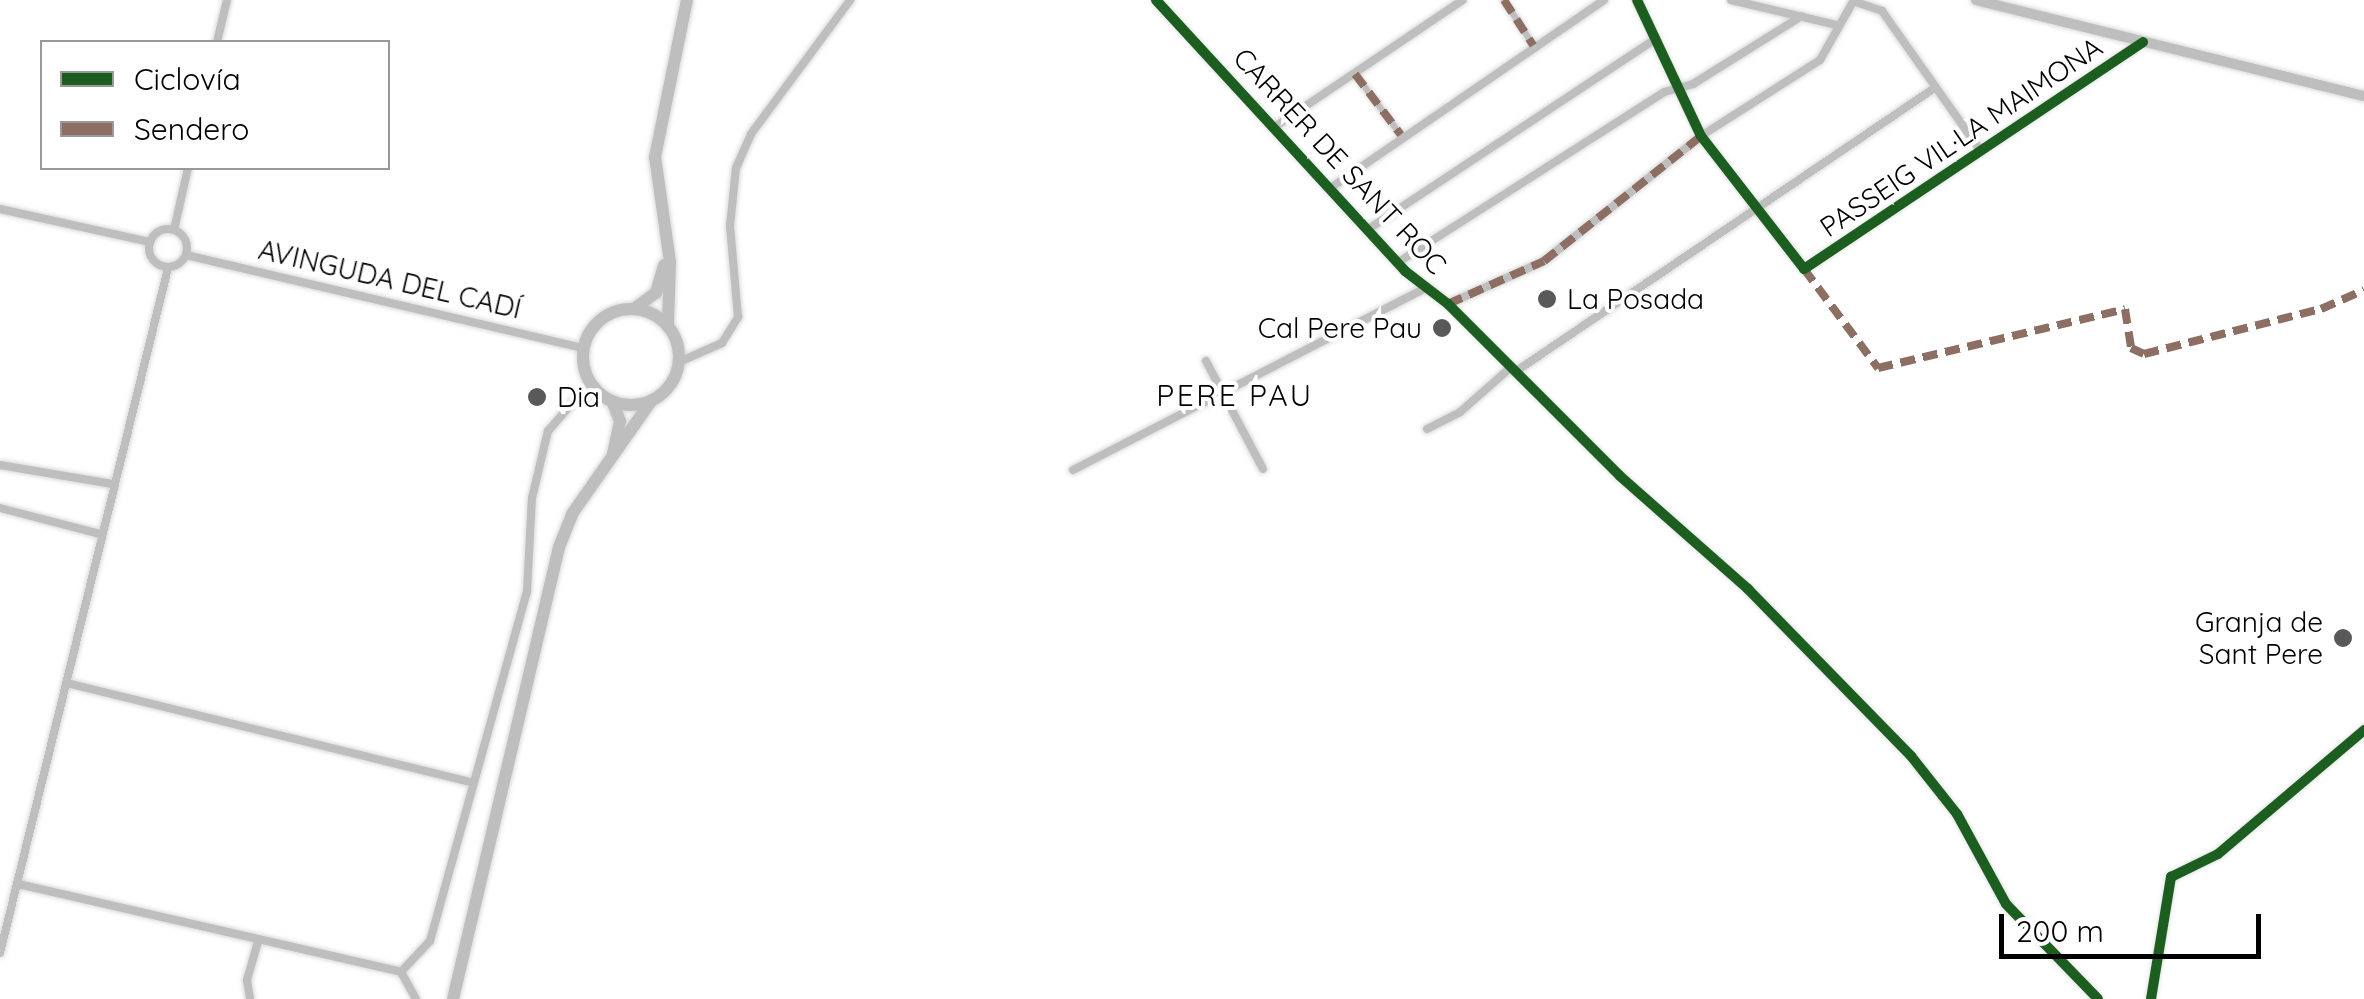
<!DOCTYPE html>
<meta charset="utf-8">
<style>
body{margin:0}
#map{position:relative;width:2364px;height:999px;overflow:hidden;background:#fff;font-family:Quicksand,sans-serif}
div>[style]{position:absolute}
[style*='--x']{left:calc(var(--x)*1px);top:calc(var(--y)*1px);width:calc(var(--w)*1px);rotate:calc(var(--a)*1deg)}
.roads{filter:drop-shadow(0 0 2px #dbdbdb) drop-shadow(0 0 2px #dbdbdb)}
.pedestrian>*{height:6px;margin:-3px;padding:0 3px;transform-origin:3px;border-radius:3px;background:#bebebe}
.minor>*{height:8px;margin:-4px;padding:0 4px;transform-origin:4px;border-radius:4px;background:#bebebe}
.minor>.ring{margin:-4px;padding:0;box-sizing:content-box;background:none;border:8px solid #bebebe;border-radius:50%}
.tertiary>*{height:10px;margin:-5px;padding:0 5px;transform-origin:5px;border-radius:5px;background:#bebebe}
.primary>*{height:12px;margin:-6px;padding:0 6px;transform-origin:6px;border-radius:6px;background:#bebebe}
.primary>.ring{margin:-6px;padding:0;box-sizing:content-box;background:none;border:12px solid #bebebe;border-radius:50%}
.quiet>*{height:8px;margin-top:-4px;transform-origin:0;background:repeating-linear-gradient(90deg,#8d6e63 0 15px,transparent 0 23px)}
.cycleway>*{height:10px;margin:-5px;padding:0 5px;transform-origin:5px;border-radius:5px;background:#1b5e20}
.dots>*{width:28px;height:28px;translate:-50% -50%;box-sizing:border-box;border:5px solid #fff;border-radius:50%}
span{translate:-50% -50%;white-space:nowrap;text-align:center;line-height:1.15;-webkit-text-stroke:8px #fff;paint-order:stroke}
.street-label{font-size:28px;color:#000}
.poi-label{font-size:28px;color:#000}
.left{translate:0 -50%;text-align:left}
.right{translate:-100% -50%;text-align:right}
.neighbourhood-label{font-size:30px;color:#000;letter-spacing:2.5px}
.legend{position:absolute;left:40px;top:40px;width:350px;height:130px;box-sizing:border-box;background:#fff;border:2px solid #999;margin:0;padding:12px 18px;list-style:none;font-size:30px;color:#000}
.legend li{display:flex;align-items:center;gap:20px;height:50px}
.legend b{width:50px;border:2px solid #999}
.scale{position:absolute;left:1999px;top:914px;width:262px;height:45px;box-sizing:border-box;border:5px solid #000;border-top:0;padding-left:12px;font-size:30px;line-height:35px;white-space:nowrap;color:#000;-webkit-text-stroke:8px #fff;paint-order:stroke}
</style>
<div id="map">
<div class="roads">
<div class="pedestrian">
<i style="--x:1504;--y:0;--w:54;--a:57.2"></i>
<i style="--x:1355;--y:74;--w:76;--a:53"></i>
</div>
<div class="minor">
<i style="--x:1156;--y:0;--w:368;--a:47.4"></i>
<i style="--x:1405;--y:271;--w:54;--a:37.5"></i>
<i style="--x:1448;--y:304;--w:243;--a:45"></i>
<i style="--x:1620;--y:476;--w:171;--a:41.4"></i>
<i style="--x:1748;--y:589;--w:233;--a:45.7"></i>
<i style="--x:1911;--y:756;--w:74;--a:51.6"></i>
<i style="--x:1957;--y:814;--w:102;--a:61.4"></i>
<i style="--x:2006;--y:904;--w:132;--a:45.9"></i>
<i style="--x:1637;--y:0;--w:150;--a:64.8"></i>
<i style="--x:1701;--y:136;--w:168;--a:52.2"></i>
<i style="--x:1804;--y:269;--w:408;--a:-33.8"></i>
<i style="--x:1731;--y:0;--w:109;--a:13.3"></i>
<i style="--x:1853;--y:1;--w:31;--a:19"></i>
<i style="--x:1882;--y:11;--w:170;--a:54.8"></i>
<i style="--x:217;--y:42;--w:43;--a:-76.6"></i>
<i style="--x:1276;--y:126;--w:225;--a:-34"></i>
<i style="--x:1332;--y:187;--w:330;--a:-34.5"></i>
<i style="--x:0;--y:209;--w:154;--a:12.4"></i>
<i style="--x:1370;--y:228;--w:343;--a:-33.5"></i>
<i class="ring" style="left:149px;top:229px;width:30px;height:30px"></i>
<i style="--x:174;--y:230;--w:64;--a:-77.3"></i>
<i style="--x:186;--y:255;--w:408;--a:13.2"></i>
<i style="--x:1397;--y:263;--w:317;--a:-32.6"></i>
<i style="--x:1664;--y:92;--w:30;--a:-15"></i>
<i style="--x:1693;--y:84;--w:128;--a:-32"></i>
<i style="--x:1448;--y:304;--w:105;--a:-24.1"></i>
<i style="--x:1544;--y:261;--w:201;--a:-38.5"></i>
<i style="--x:1701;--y:136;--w:141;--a:-32.6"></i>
<i style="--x:1820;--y:60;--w:69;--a:-60.5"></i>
<i style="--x:1206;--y:361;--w:122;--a:62.2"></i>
<i style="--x:679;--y:362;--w:47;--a:-23.8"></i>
<i style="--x:722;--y:343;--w:31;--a:-58"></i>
<i style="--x:738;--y:317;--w:91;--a:-95"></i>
<i style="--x:730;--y:226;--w:58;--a:-84.1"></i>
<i style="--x:736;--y:168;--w:37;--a:-66"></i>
<i style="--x:751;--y:134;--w:167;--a:-53.5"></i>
<i style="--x:1515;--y:372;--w:508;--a:-34.1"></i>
<i style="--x:1427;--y:429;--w:37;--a:-27"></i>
<i style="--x:1460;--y:412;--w:68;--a:-41.4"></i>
<i style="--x:0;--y:465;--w:114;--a:9.6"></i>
<i style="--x:1073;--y:470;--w:396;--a:-27.3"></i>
<i style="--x:0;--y:508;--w:103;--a:14.6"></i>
<i style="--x:67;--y:683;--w:418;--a:13.8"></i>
<i style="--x:18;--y:884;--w:393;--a:12.9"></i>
<i style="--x:0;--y:953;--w:705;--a:-76.22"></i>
<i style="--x:401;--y:972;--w:42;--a:-46.9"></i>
<i style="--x:430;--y:941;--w:362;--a:-74.5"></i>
<i style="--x:527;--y:592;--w:94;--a:-87"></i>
<i style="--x:532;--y:498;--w:69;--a:-76.6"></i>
<i style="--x:548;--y:431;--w:41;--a:-48.9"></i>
<i style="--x:575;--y:400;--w:24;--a:-22"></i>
<i style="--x:401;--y:972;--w:31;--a:61"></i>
<i style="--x:250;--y:999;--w:19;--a:-99"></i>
<i style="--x:247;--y:980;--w:37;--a:-74"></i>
<i style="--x:2151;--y:999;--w:124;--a:-80.7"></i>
<i style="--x:2171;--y:877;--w:52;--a:-26.1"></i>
<i style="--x:2218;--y:854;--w:192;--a:-40.3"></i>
</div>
<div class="tertiary">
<i style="--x:1976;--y:0;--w:400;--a:13.9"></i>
</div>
<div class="primary">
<i style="--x:635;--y:308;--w:26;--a:-36"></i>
<i style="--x:656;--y:293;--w:29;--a:-74"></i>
<i class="ring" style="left:583px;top:309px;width:84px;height:84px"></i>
<i style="--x:668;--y:325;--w:63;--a:-88.2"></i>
<i style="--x:670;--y:262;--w:106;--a:-98.1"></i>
<i style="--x:655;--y:157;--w:160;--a:-78.5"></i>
<i style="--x:612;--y:401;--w:22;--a:68"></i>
<i style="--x:620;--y:421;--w:34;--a:102"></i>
<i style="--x:453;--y:999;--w:464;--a:-76.8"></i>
<i style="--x:559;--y:547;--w:35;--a:-68"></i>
<i style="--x:572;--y:514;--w:138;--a:-55"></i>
</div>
</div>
<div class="quiet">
<i style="--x:1504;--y:0;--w:54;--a:57.2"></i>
<i style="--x:1355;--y:74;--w:76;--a:53"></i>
<i style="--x:1804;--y:269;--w:124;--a:53.2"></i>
<i style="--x:1878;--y:368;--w:254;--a:-13.4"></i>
<i style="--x:2125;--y:309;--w:39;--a:81"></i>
<i style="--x:2131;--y:348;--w:14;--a:25"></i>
<i style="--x:2144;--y:354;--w:183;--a:-14.3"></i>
<i style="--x:2321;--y:309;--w:47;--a:-23.8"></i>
<i style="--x:1448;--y:304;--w:105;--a:-24.1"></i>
<i style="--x:1544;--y:261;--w:201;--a:-38.5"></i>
</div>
<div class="cycleway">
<i style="--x:1156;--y:0;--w:368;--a:47.4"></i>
<i style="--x:1405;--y:271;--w:54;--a:37.5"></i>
<i style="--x:1448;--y:304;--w:243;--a:45"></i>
<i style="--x:1620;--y:476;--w:171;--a:41.4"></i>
<i style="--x:1748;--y:589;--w:233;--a:45.7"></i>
<i style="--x:1911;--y:756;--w:74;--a:51.6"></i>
<i style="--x:1957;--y:814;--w:102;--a:61.4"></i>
<i style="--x:2006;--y:904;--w:132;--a:45.9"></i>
<i style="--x:1637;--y:0;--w:150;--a:64.8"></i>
<i style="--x:1701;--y:136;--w:168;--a:52.2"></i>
<i style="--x:1804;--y:269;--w:408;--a:-33.8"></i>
<i style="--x:2151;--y:999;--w:124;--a:-80.7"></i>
<i style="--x:2171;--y:877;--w:52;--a:-26.1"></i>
<i style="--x:2218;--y:854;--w:192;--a:-40.3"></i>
</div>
<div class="dots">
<i style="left:1547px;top:299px;background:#595959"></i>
<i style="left:1442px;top:328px;background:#595959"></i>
<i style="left:537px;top:397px;background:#595959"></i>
<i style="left:2343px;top:638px;background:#595959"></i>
</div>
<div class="street-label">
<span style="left:1961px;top:137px;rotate:-34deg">PASSEIG VIL·LA MAIMONA</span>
<span style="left:1340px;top:161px;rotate:47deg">CARRER DE SANT ROC</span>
<span style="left:390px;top:279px;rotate:13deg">AVINGUDA DEL CADÍ</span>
</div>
<div class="poi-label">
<span class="left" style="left:1567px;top:299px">La Posada</span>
<span class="right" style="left:1422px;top:328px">Cal Pere Pau</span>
<span class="left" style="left:557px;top:397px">Dia</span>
<span class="right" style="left:2323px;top:638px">Granja de<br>Sant Pere</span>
</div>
<div class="neighbourhood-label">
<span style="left:1235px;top:395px">PERE PAU</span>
</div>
<ul class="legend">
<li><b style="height:12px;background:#1b5e20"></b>Ciclovía</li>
<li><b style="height:12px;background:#8d6e63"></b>Sendero</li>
</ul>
<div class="scale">200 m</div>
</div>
